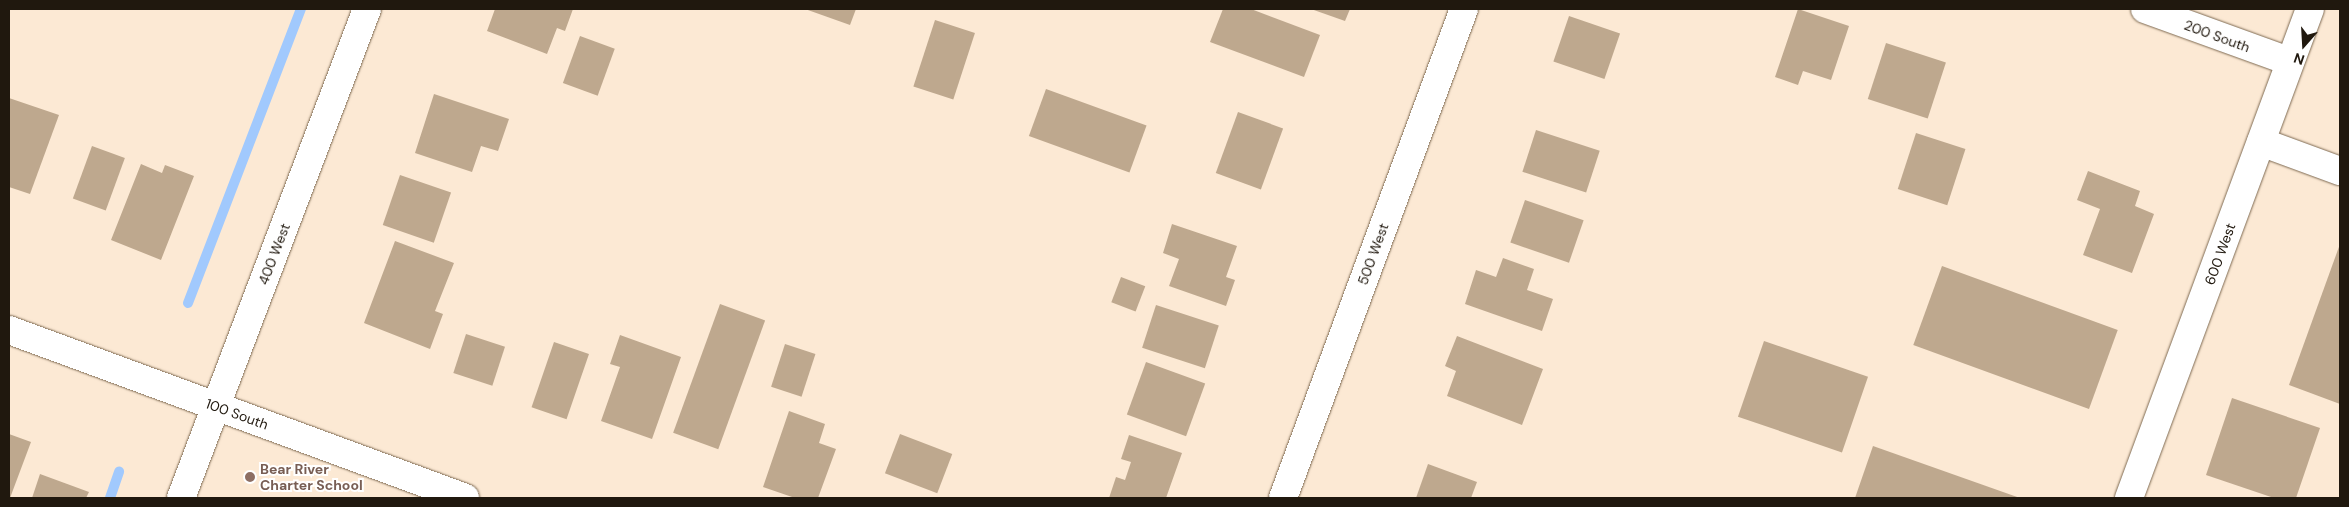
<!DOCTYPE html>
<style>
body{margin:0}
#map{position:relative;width:2349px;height:507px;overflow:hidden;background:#fce9d4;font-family:"DM Sans",sans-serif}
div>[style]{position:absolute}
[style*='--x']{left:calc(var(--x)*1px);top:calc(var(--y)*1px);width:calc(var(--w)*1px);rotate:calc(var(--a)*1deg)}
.stream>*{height:10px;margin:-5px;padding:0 5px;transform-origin:5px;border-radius:5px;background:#a1c9fd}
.building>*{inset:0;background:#bea88e;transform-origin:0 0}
.roads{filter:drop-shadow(0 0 1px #7e6a52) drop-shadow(0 0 1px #7e6a52)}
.minor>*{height:28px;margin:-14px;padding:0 14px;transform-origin:14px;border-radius:14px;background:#fff}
.tertiary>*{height:28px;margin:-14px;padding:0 14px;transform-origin:14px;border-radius:14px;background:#fff}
.dots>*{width:14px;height:14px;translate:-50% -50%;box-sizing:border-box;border:2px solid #fff;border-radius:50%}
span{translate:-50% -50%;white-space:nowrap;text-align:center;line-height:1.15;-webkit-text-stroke:4px #fff;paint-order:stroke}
.street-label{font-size:14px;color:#20180e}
.education-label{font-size:14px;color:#785e54;font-weight:700}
.left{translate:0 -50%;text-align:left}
.frame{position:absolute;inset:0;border:10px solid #20180e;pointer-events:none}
.north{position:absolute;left:2279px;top:20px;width:50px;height:50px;-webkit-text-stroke:4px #fff;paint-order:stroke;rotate:199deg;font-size:14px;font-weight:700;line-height:20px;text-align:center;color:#20180e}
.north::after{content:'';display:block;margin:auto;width:18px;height:22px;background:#20180e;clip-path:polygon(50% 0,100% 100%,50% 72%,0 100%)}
</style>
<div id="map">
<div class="stream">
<i style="--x:188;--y:303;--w:315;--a:-69"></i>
<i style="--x:110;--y:498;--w:28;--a:-71"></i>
</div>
<div class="building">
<i style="clip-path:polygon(495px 9px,573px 9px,565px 31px,557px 28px,547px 54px,487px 31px)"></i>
<i style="clip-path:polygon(805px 9px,856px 9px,850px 25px)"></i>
<i style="clip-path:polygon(1223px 9px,1251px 9px,1320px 35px,1304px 77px,1210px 42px)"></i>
<i style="clip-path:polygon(1311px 9px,1350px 9px,1345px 21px)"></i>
<i style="clip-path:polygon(1798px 9px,1849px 26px,1831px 80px,1803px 71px,1798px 85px,1775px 77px)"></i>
<i style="left:1569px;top:16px;width:54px;height:48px;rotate:19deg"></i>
<i style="left:935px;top:20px;width:42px;height:70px;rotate:18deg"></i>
<i style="left:580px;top:36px;width:37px;height:50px;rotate:20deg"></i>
<i style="left:1886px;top:43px;width:63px;height:59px;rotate:18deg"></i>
<i style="left:1046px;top:89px;width:107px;height:50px;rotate:20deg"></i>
<i style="clip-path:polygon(434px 94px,509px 119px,498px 151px,481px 146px,472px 172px,415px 153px)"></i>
<i style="clip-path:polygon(9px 98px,59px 115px,30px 194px,9px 187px)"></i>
<i style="left:1238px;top:112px;width:48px;height:65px;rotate:20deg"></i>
<i style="left:1536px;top:130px;width:67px;height:44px;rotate:18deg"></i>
<i style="left:1916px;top:133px;width:52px;height:59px;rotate:18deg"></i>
<i style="left:92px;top:146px;width:35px;height:56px;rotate:20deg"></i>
<i style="clip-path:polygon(141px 164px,162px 173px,165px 165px,194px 176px,161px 260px,111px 240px)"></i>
<i style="clip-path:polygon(2088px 171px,2140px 191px,2135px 206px,2154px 214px,2132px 273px,2083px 255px,2100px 209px,2077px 200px)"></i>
<i style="left:400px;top:175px;width:54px;height:53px;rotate:19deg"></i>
<i style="left:1525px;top:200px;width:62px;height:45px;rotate:19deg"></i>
<i style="clip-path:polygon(1172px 224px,1237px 246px,1226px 277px,1235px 280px,1226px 306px,1169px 286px,1179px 259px,1163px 253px)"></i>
<i style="clip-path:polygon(395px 241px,454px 263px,435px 311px,443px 314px,430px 349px,364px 323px)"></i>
<i style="clip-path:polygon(2340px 244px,2340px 404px,2289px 385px)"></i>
<i style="clip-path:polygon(1503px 258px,1534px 269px,1527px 290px,1553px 299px,1542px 331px,1465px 304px,1476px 270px,1496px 277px)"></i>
<i style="left:1942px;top:266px;width:187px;height:84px;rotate:20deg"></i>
<i style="left:1121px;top:277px;width:26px;height:27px;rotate:21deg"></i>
<i style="left:720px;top:304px;width:48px;height:137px;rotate:20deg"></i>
<i style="left:1156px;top:305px;width:66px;height:45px;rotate:18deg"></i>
<i style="left:466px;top:334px;width:41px;height:41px;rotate:18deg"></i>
<i style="clip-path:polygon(620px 335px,681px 357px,652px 439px,601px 421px,620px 367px,610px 364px)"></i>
<i style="clip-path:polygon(1457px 336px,1543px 369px,1522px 425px,1447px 396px,1456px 371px,1445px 366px)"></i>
<i style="left:1764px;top:341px;width:110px;height:80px;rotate:19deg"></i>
<i style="left:554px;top:342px;width:37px;height:69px;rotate:19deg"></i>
<i style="left:785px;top:344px;width:32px;height:45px;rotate:18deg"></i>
<i style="left:1146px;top:362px;width:63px;height:56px;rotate:20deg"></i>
<i style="clip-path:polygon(2232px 398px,2320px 428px,2296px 498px,2274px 498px,2206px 475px)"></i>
<i style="clip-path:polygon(789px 411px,825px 424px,819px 443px,836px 449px,818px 498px,795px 498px,763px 487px)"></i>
<i style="clip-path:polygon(9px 434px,31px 442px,10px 498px,9px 498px)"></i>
<i style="left:900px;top:434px;width:56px;height:42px;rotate:21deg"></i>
<i style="clip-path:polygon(1129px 435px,1182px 453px,1166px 498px,1109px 498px,1116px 477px,1125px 480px,1131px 462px,1121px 459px)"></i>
<i style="clip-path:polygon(1873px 446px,2020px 498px,1855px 498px)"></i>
<i style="clip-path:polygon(1428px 464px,1477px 482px,1471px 498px,1416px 498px)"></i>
<i style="clip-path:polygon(40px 474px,89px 492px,86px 498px,32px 498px)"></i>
</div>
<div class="roads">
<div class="minor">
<i style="--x:2145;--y:9;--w:153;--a:19.9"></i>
<i style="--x:9;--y:330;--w:486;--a:20.2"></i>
<i style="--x:181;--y:498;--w:523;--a:-69.17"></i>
</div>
<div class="tertiary">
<i style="--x:2261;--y:142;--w:84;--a:20.2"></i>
<i style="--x:1283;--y:498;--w:521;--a:-69.69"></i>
<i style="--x:2129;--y:498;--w:521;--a:-69.69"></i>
</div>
</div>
<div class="dots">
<i style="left:250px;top:477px;background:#8d6e63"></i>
</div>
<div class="street-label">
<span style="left:2217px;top:36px;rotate:20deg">200 South</span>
<span style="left:274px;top:254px;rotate:-69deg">400 West</span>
<span style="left:1373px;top:254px;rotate:-70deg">500 West</span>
<span style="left:2220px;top:254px;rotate:-70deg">600 West</span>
<span style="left:237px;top:414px;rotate:20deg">100 South</span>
</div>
<div class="education-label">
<span class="left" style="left:260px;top:477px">Bear River<br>Charter School</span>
</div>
<div class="frame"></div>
<div class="north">N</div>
</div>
